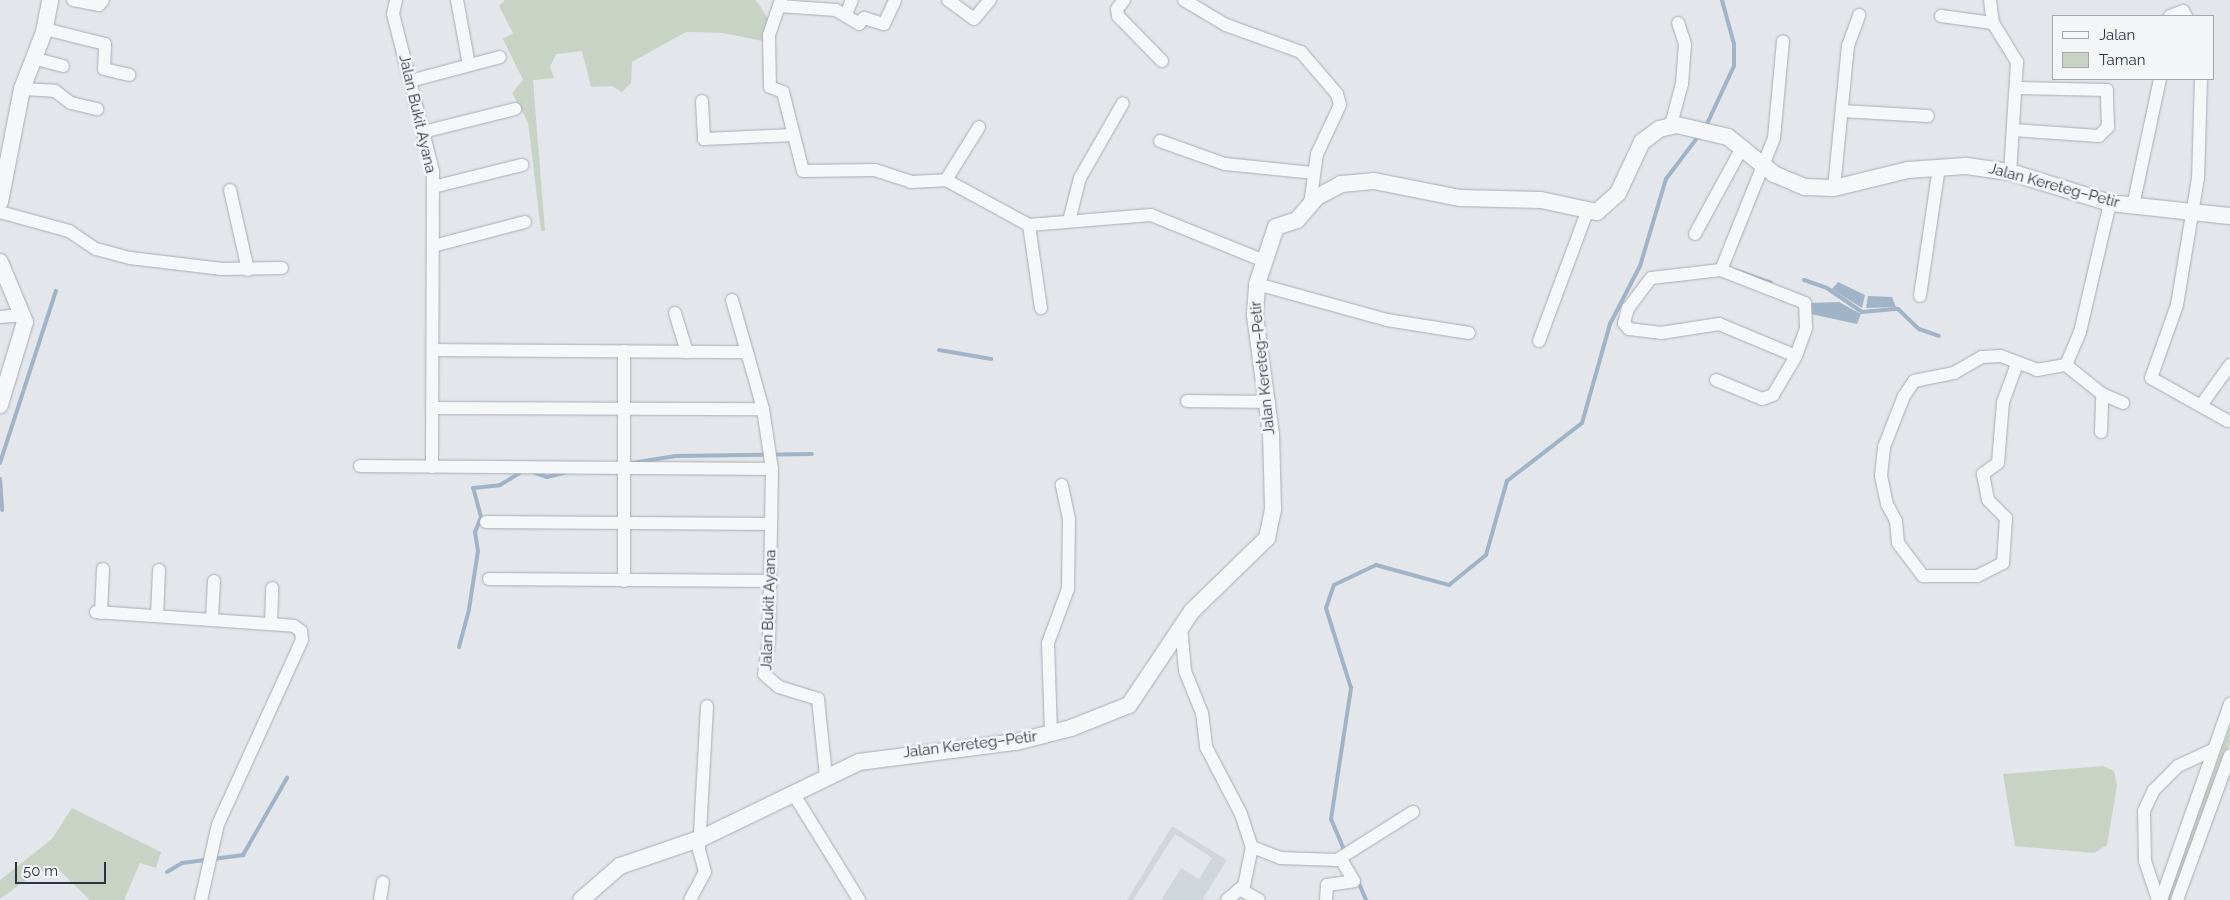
<!DOCTYPE html>
<meta charset="utf-8">
<style>
body{margin:0}
#map{position:relative;width:2230px;height:900px;overflow:hidden;background:#e3e6ea;font-family:Raleway,sans-serif}
div>[style]{position:absolute}
[style*='--x']{left:calc(var(--x)*1px);top:calc(var(--y)*1px);width:calc(var(--w)*1px);rotate:calc(var(--a)*1deg)}
.built>*{inset:0;background:#d1d5dc}
.green>*{inset:0;background:#c9d3c5}
.water>*{inset:0;background:#a1b4c7}
.stream>*{height:4px;margin:-2px;padding:0 2px;transform-origin:2px;border-radius:2px;background:#a1b4c7}
.roads{filter:drop-shadow(0 0 1px #a8adb4) drop-shadow(0 0 1px #a8adb4)}
.minor>*{height:12px;margin:-6px;padding:0 6px;transform-origin:6px;border-radius:6px;background:#f5f7f8}
.tertiary>*{height:16px;margin:-8px;padding:0 8px;transform-origin:8px;border-radius:8px;background:#f5f7f8}
span{translate:-50% -50%;white-space:nowrap;text-align:center;line-height:1.15;-webkit-text-stroke:5px #f3f5f7;paint-order:stroke}
.street-label{font-size:15px;color:#2c3441}
.legend{position:absolute;left:2052px;top:15px;width:162px;height:65px;box-sizing:border-box;background:#f3f5f7;border:1px solid #a3a8ae;margin:0;padding:6px 9px;list-style:none;font-size:15px;color:#2c3441}
.legend li{display:flex;align-items:center;gap:10px;height:25px}
.legend b{width:25px;border:1px solid #a3a8ae}
.scale{position:absolute;left:15px;top:862px;width:91px;height:22px;box-sizing:border-box;border:2px solid #2c3441;border-top:0;padding-left:6px;font-size:15px;line-height:18px;white-space:nowrap;color:#2c3441;-webkit-text-stroke:4px #f3f5f7;paint-order:stroke}
</style>
<div id="map">
<div class="built">
<i style="clip-path:polygon(1172px 826px,1227px 860px,1202px 900px,1161px 900px,1181px 868px,1199px 879px,1212px 858px,1175px 834px,1133px 900px,1127px 900px)"></i>
</div>
<div class="green">
<i style="clip-path:polygon(505px 0,756px 0,772px 25px,772px 43px,723px 33px,686px 32px,632px 62px,631px 83px,622px 92px,612px 86px,591px 87px,582px 51px,556px 54px,550px 67px,554px 78px,533px 80px,545px 231px,541px 231px,528px 122px,512px 93px,523px 80px,503px 39px,513px 33px,499px 6px)"></i>
<i style="clip-path:polygon(2230px 727px,2230px 743px,2171px 900px,2166px 900px)"></i>
<i style="clip-path:polygon(2103px 766px,2114px 771px,2117px 786px,2107px 845px,2094px 853px,2015px 846px,2003px 774px)"></i>
<i style="clip-path:polygon(72px 808px,161px 852px,156px 868px,140px 863px,124px 900px,90px 900px,60px 871px,47px 876px,41px 869px,0 899px,0 880px,52px 839px)"></i>
</div>
<div class="water">
<i style="clip-path:polygon(1838px 282px,1865px 295px,1862px 308px,1832px 289px)"></i>
<i style="clip-path:polygon(1868px 296px,1892px 297px,1896px 307px,1866px 308px)"></i>
<i style="clip-path:polygon(1839px 302px,1861px 314px,1857px 324px,1806px 313px,1808px 303px)"></i>
</div>
<div class="stream">
<i style="--x:1706;--y:126;--w:66;--a:-65"></i>
<i style="--x:1734;--y:66;--w:22;--a:-90"></i>
<i style="--x:1734;--y:44;--w:46;--a:-105.3"></i>
<i style="--x:1734;--y:270;--w:39;--a:19"></i>
<i style="--x:1804;--y:280;--w:24;--a:19"></i>
<i style="--x:1827;--y:288;--w:42;--a:34.4"></i>
<i style="--x:1862;--y:312;--w:36;--a:-5"></i>
<i style="--x:1898;--y:309;--w:29;--a:44"></i>
<i style="--x:1919;--y:329;--w:21;--a:19"></i>
<i style="--x:939;--y:350;--w:53;--a:9.8"></i>
<i style="--x:0;--y:463;--w:181;--a:-72"></i>
<i style="--x:632;--y:463;--w:44;--a:-9.2"></i>
<i style="--x:675;--y:456;--w:137;--a:-0.8"></i>
<i style="--x:535;--y:473;--w:13;--a:18"></i>
<i style="--x:547;--y:477;--w:17;--a:-13"></i>
<i style="--x:0;--y:479;--w:31;--a:86"></i>
<i style="--x:459;--y:647;--w:39;--a:-75"></i>
<i style="--x:469;--y:609;--w:59;--a:-81.2"></i>
<i style="--x:478;--y:551;--w:19;--a:-99"></i>
<i style="--x:475;--y:532;--w:16;--a:-68"></i>
<i style="--x:481;--y:517;--w:30;--a:-105"></i>
<i style="--x:473;--y:488;--w:27;--a:-6"></i>
<i style="--x:500;--y:485;--w:23;--a:-31"></i>
<i style="--x:1345;--y:852;--w:36;--a:-113"></i>
<i style="--x:1331;--y:819;--w:133;--a:-81.3"></i>
<i style="--x:1351;--y:688;--w:84;--a:-107.4"></i>
<i style="--x:1326;--y:608;--w:24;--a:-71"></i>
<i style="--x:1334;--y:585;--w:47;--a:-25.5"></i>
<i style="--x:1376;--y:565;--w:76;--a:15.3"></i>
<i style="--x:1449;--y:585;--w:48;--a:-39"></i>
<i style="--x:1486;--y:555;--w:77;--a:-74.2"></i>
<i style="--x:1507;--y:481;--w:95;--a:-37.7"></i>
<i style="--x:1582;--y:423;--w:103;--a:-74.2"></i>
<i style="--x:1610;--y:324;--w:65;--a:-62.7"></i>
<i style="--x:1640;--y:266;--w:91;--a:-73.4"></i>
<i style="--x:1666;--y:179;--w:56;--a:-52.9"></i>
<i style="--x:167;--y:872;--w:17;--a:-31"></i>
<i style="--x:182;--y:863;--w:62;--a:-7.5"></i>
<i style="--x:243;--y:855;--w:89;--a:-60.3"></i>
<i style="--x:1358;--y:881;--w:21;--a:67"></i>
</div>
<div class="roads">
<div class="minor">
<i style="--x:73;--y:0;--w:26;--a:11"></i>
<i style="--x:99;--y:5;--w:6;--a:-51"></i>
<i style="--x:396;--y:0;--w:14;--a:102"></i>
<i style="--x:393;--y:14;--w:162;--a:75.7"></i>
<i style="--x:433;--y:171;--w:296;--a:90.2"></i>
<i style="--x:457;--y:0;--w:66;--a:79.5"></i>
<i style="--x:781;--y:0;--w:37;--a:109"></i>
<i style="--x:769;--y:35;--w:52;--a:88.9"></i>
<i style="--x:770;--y:87;--w:14;--a:21"></i>
<i style="--x:783;--y:92;--w:81;--a:75.8"></i>
<i style="--x:803;--y:171;--w:72;--a:-0.8"></i>
<i style="--x:875;--y:170;--w:38;--a:18"></i>
<i style="--x:911;--y:182;--w:35;--a:-3"></i>
<i style="--x:948;--y:0;--w:32;--a:36"></i>
<i style="--x:974;--y:19;--w:25;--a:-50"></i>
<i style="--x:1124;--y:0;--w:11;--a:128"></i>
<i style="--x:1117;--y:9;--w:7;--a:82"></i>
<i style="--x:1118;--y:16;--w:63;--a:45.6"></i>
<i style="--x:1184;--y:0;--w:49;--a:30.8"></i>
<i style="--x:1226;--y:25;--w:80;--a:19.8"></i>
<i style="--x:1301;--y:52;--w:55;--a:49.4"></i>
<i style="--x:1337;--y:94;--w:11;--a:75"></i>
<i style="--x:1340;--y:105;--w:54;--a:115.1"></i>
<i style="--x:1317;--y:154;--w:50;--a:98"></i>
<i style="--x:1990;--y:0;--w:23;--a:83"></i>
<i style="--x:1993;--y:23;--w:46;--a:58.4"></i>
<i style="--x:2017;--y:62;--w:110;--a:93.6"></i>
<i style="--x:779;--y:6;--w:57;--a:4"></i>
<i style="--x:836;--y:10;--w:27;--a:31"></i>
<i style="--x:859;--y:24;--w:8;--a:-50"></i>
<i style="--x:864;--y:18;--w:21;--a:17"></i>
<i style="--x:884;--y:24;--w:26;--a:-65"></i>
<i style="--x:846;--y:14;--w:15;--a:-67"></i>
<i style="--x:1941;--y:16;--w:52;--a:7.7"></i>
<i style="--x:2170;--y:16;--w:14;--a:-21"></i>
<i style="--x:2183;--y:11;--w:6;--a:59"></i>
<i style="--x:45;--y:29;--w:62;--a:14"></i>
<i style="--x:105;--y:44;--w:25;--a:92"></i>
<i style="--x:104;--y:69;--w:26;--a:13"></i>
<i style="--x:33;--y:58;--w:31;--a:15"></i>
<i style="--x:2201;--y:79;--w:99;--a:91.7"></i>
<i style="--x:2198;--y:178;--w:129;--a:99.4"></i>
<i style="--x:2177;--y:305;--w:77;--a:109.6"></i>
<i style="--x:2151;--y:378;--w:88;--a:29.2"></i>
<i style="--x:410;--y:81;--w:93;--a:-14.9"></i>
<i style="--x:22;--y:89;--w:33;--a:3"></i>
<i style="--x:55;--y:91;--w:20;--a:37"></i>
<i style="--x:71;--y:103;--w:27;--a:13"></i>
<i style="--x:702;--y:101;--w:38;--a:87"></i>
<i style="--x:704;--y:139;--w:89;--a:-2.6"></i>
<i style="--x:1842;--y:111;--w:86;--a:3.3"></i>
<i style="--x:979;--y:127;--w:62;--a:121.9"></i>
<i style="--x:946;--y:180;--w:94;--a:28.5"></i>
<i style="--x:1029;--y:225;--w:84;--a:81.8"></i>
<i style="--x:1665;--y:128;--w:10;--a:-45"></i>
<i style="--x:1672;--y:121;--w:38;--a:-75"></i>
<i style="--x:1682;--y:84;--w:40;--a:-85.7"></i>
<i style="--x:1685;--y:44;--w:22;--a:-108"></i>
<i style="--x:2013;--y:130;--w:86;--a:4"></i>
<i style="--x:2099;--y:136;--w:13;--a:-45"></i>
<i style="--x:2108;--y:127;--w:37;--a:-92"></i>
<i style="--x:2107;--y:90;--w:89;--a:-178.7"></i>
<i style="--x:423;--y:132;--w:95;--a:-14"></i>
<i style="--x:1160;--y:141;--w:69;--a:19.5"></i>
<i style="--x:1225;--y:164;--w:88;--a:5.8"></i>
<i style="--x:433;--y:187;--w:92;--a:-13.9"></i>
<i style="--x:1834;--y:188;--w:143;--a:-84.4"></i>
<i style="--x:1848;--y:46;--w:33;--a:-70"></i>
<i style="--x:230;--y:190;--w:82;--a:77.3"></i>
<i style="--x:2133;--y:206;--w:130;--a:-78"></i>
<i style="--x:0;--y:212;--w:72;--a:15.4"></i>
<i style="--x:69;--y:231;--w:32;--a:34"></i>
<i style="--x:96;--y:249;--w:35;--a:15"></i>
<i style="--x:130;--y:258;--w:93;--a:6.8"></i>
<i style="--x:222;--y:269;--w:60;--a:-1"></i>
<i style="--x:1069;--y:221;--w:44;--a:-75.7"></i>
<i style="--x:1080;--y:178;--w:86;--a:-60.2"></i>
<i style="--x:1029;--y:225;--w:122;--a:-4.7"></i>
<i style="--x:1151;--y:215;--w:120;--a:22.1"></i>
<i style="--x:1695;--y:234;--w:100;--a:-61.4"></i>
<i style="--x:433;--y:246;--w:95;--a:-14.6"></i>
<i style="--x:1721;--y:270;--w:142;--a:-68.1"></i>
<i style="--x:1774;--y:138;--w:97;--a:-84.7"></i>
<i style="--x:1257;--y:284;--w:135;--a:15.5"></i>
<i style="--x:1387;--y:320;--w:83;--a:9"></i>
<i style="--x:1920;--y:296;--w:130;--a:-81.6"></i>
<i style="--x:732;--y:300;--w:54;--a:73.9"></i>
<i style="--x:675;--y:313;--w:41;--a:72.9"></i>
<i style="--x:0;--y:317;--w:24;--a:-5"></i>
<i style="--x:1539;--y:341;--w:138;--a:-69.6"></i>
<i style="--x:433;--y:350;--w:314;--a:0.4"></i>
<i style="--x:747;--y:352;--w:59;--a:74.3"></i>
<i style="--x:763;--y:409;--w:61;--a:81.5"></i>
<i style="--x:772;--y:469;--w:171;--a:91"></i>
<i style="--x:769;--y:640;--w:34;--a:98"></i>
<i style="--x:764;--y:674;--w:20;--a:41"></i>
<i style="--x:779;--y:687;--w:41;--a:17.1"></i>
<i style="--x:818;--y:699;--w:77;--a:84.1"></i>
<i style="--x:2017;--y:364;--w:40;--a:110.2"></i>
<i style="--x:2003;--y:402;--w:61;--a:94.7"></i>
<i style="--x:1998;--y:463;--w:19;--a:144"></i>
<i style="--x:1983;--y:474;--w:26;--a:79"></i>
<i style="--x:1988;--y:500;--w:25;--a:45"></i>
<i style="--x:2006;--y:518;--w:45;--a:93.8"></i>
<i style="--x:2003;--y:563;--w:29;--a:153"></i>
<i style="--x:1977;--y:576;--w:54;--a:180"></i>
<i style="--x:1923;--y:576;--w:41;--a:-127.1"></i>
<i style="--x:1898;--y:543;--w:22;--a:-95"></i>
<i style="--x:1896;--y:521;--w:19;--a:-118"></i>
<i style="--x:1887;--y:504;--w:29;--a:-102"></i>
<i style="--x:1881;--y:476;--w:29;--a:-84"></i>
<i style="--x:1884;--y:447;--w:55;--a:-68.6"></i>
<i style="--x:1904;--y:396;--w:18;--a:-56"></i>
<i style="--x:1914;--y:381;--w:41;--a:-11.3"></i>
<i style="--x:1954;--y:373;--w:32;--a:-30"></i>
<i style="--x:1982;--y:357;--w:19;--a:-3"></i>
<i style="--x:2001;--y:356;--w:39;--a:21"></i>
<i style="--x:2037;--y:370;--w:29;--a:-10"></i>
<i style="--x:2066;--y:365;--w:36;--a:-67"></i>
<i style="--x:2080;--y:332;--w:132;--a:-76.9"></i>
<i style="--x:2066;--y:365;--w:46;--a:38.9"></i>
<i style="--x:2102;--y:394;--w:23;--a:23"></i>
<i style="--x:1716;--y:380;--w:50;--a:22.4"></i>
<i style="--x:1762;--y:399;--w:12;--a:-20"></i>
<i style="--x:1773;--y:395;--w:45;--a:-59.5"></i>
<i style="--x:1796;--y:356;--w:30;--a:-70"></i>
<i style="--x:1806;--y:328;--w:25;--a:-92"></i>
<i style="--x:1805;--y:303;--w:90;--a:-158.6"></i>
<i style="--x:1721;--y:270;--w:70;--a:173.5"></i>
<i style="--x:1651;--y:278;--w:38;--a:127"></i>
<i style="--x:1628;--y:308;--w:16;--a:105"></i>
<i style="--x:1624;--y:323;--w:8;--a:50"></i>
<i style="--x:1629;--y:329;--w:32;--a:7"></i>
<i style="--x:1661;--y:333;--w:59;--a:-8.8"></i>
<i style="--x:1719;--y:324;--w:83;--a:22.6"></i>
<i style="--x:1187;--y:401;--w:82;--a:0.7"></i>
<i style="--x:2202;--y:404;--w:48;--a:-54.3"></i>
<i style="--x:433;--y:408;--w:330;--a:0.2"></i>
<i style="--x:2101;--y:432;--w:38;--a:-88"></i>
<i style="--x:360;--y:466;--w:412;--a:0.4"></i>
<i style="--x:486;--y:522;--w:285;--a:0.4"></i>
<i style="--x:489;--y:579;--w:282;--a:0.4"></i>
<i style="--x:624;--y:581;--w:230;--a:-90"></i>
<i style="--x:96;--y:612;--w:198;--a:4"></i>
<i style="--x:294;--y:626;--w:9;--a:36"></i>
<i style="--x:301;--y:631;--w:9;--a:84"></i>
<i style="--x:302;--y:640;--w:202;--a:114.5"></i>
<i style="--x:218;--y:824;--w:78;--a:102.6"></i>
<i style="--x:101;--y:613;--w:44;--a:-87.4"></i>
<i style="--x:157;--y:616;--w:46;--a:-87.5"></i>
<i style="--x:212;--y:619;--w:38;--a:-87"></i>
<i style="--x:271;--y:624;--w:36;--a:-88"></i>
<i style="--x:1181;--y:626;--w:45;--a:84.9"></i>
<i style="--x:1185;--y:671;--w:45;--a:68"></i>
<i style="--x:1202;--y:713;--w:34;--a:83"></i>
<i style="--x:1206;--y:747;--w:76;--a:62.4"></i>
<i style="--x:1241;--y:814;--w:35;--a:72"></i>
<i style="--x:1252;--y:847;--w:45;--a:101.6"></i>
<i style="--x:1243;--y:891;--w:18;--a:29"></i>
<i style="--x:1051;--y:733;--w:90;--a:-91.9"></i>
<i style="--x:1048;--y:643;--w:58;--a:-69.7"></i>
<i style="--x:1068;--y:589;--w:70;--a:-89.2"></i>
<i style="--x:1069;--y:519;--w:35;--a:-102"></i>
<i style="--x:793;--y:793;--w:126;--a:58.3"></i>
<i style="--x:1252;--y:847;--w:30;--a:21"></i>
<i style="--x:1280;--y:858;--w:57;--a:2"></i>
<i style="--x:1337;--y:860;--w:90;--a:-32.3"></i>
<i style="--x:380;--y:900;--w:18;--a:-81"></i>
<i style="--x:690;--y:900;--w:32;--a:-62"></i>
<i style="--x:705;--y:872;--w:23;--a:-105"></i>
<i style="--x:699;--y:850;--w:144;--a:-86.8"></i>
<i style="--x:1227;--y:900;--w:20;--a:-41"></i>
<i style="--x:1326;--y:900;--w:15;--a:-86"></i>
<i style="--x:1327;--y:885;--w:27;--a:-8"></i>
<i style="--x:1354;--y:881;--w:26;--a:-121"></i>
<i style="--x:2158;--y:900;--w:41;--a:-108.4"></i>
<i style="--x:2145;--y:861;--w:50;--a:-91.1"></i>
<i style="--x:2144;--y:811;--w:23;--a:-65"></i>
<i style="--x:2154;--y:790;--w:34;--a:-45"></i>
<i style="--x:2178;--y:766;--w:38;--a:-25"></i>
<i style="--x:2161;--y:900;--w:208;--a:-70.6"></i>
<i style="--x:2177;--y:900;--w:154;--a:-69.9"></i>
</div>
<div class="tertiary">
<i style="--x:0;--y:202;--w:115;--a:-79"></i>
<i style="--x:22;--y:89;--w:61;--a:-68.9"></i>
<i style="--x:44;--y:32;--w:33;--a:-79"></i>
<i style="--x:0;--y:262;--w:65;--a:67.4"></i>
<i style="--x:25;--y:322;--w:87;--a:106.8"></i>
<i style="--x:581;--y:900;--w:52;--a:-41.1"></i>
<i style="--x:620;--y:866;--w:87;--a:-18.9"></i>
<i style="--x:702;--y:838;--w:174;--a:-25.8"></i>
<i style="--x:859;--y:762;--w:158;--a:-7.3"></i>
<i style="--x:1016;--y:742;--w:57;--a:-14.3"></i>
<i style="--x:1071;--y:728;--w:62;--a:-21.6"></i>
<i style="--x:1129;--y:705;--w:113;--a:-56.2"></i>
<i style="--x:1192;--y:611;--w:105;--a:-44.2"></i>
<i style="--x:1267;--y:538;--w:30;--a:-78"></i>
<i style="--x:1273;--y:509;--w:75;--a:-91.5"></i>
<i style="--x:1271;--y:434;--w:120;--a:-97.7"></i>
<i style="--x:1255;--y:315;--w:31;--a:-86"></i>
<i style="--x:1257;--y:284;--w:60;--a:-71.6"></i>
<i style="--x:1276;--y:227;--w:22;--a:-18"></i>
<i style="--x:1297;--y:220;--w:30;--a:-49"></i>
<i style="--x:1317;--y:197;--w:27;--a:-28"></i>
<i style="--x:1341;--y:184;--w:33;--a:-5"></i>
<i style="--x:1374;--y:181;--w:88;--a:11.2"></i>
<i style="--x:1460;--y:198;--w:81;--a:1.4"></i>
<i style="--x:1541;--y:200;--w:57;--a:12.1"></i>
<i style="--x:1597;--y:212;--w:28;--a:-42"></i>
<i style="--x:1618;--y:193;--w:56;--a:-64.8"></i>
<i style="--x:1642;--y:142;--w:21;--a:-37"></i>
<i style="--x:1659;--y:129;--w:18;--a:-13"></i>
<i style="--x:1677;--y:125;--w:52;--a:13.2"></i>
<i style="--x:1728;--y:137;--w:59;--a:38.8"></i>
<i style="--x:1774;--y:174;--w:34;--a:23"></i>
<i style="--x:1805;--y:187;--w:29;--a:2"></i>
<i style="--x:1834;--y:188;--w:76;--a:-13.7"></i>
<i style="--x:1908;--y:170;--w:58;--a:-3.9"></i>
<i style="--x:1966;--y:166;--w:44;--a:7.8"></i>
<i style="--x:2010;--y:172;--w:105;--a:17.2"></i>
<i style="--x:2110;--y:203;--w:121;--a:6.2"></i>
</div>
</div>
<div class="street-label">
<span style="left:417px;top:114px;rotate:77deg">Jalan Bukit Ayana</span>
<span style="left:2054px;top:186px;rotate:15deg">Jalan Kereteg–Petir</span>
<span style="left:1263px;top:368px;rotate:-96deg">Jalan Kereteg–Petir</span>
<span style="left:769px;top:610px;rotate:-88deg">Jalan Bukit Ayana</span>
<span style="left:970px;top:745px;rotate:-7deg">Jalan Kereteg–Petir</span>
</div>
<ul class="legend">
<li><b style="height:6px;background:#f5f7f8"></b>Jalan</li>
<li><b style="height:14px;background:#c9d3c5"></b>Taman</li>
</ul>
<div class="scale">50 m</div>
</div>
